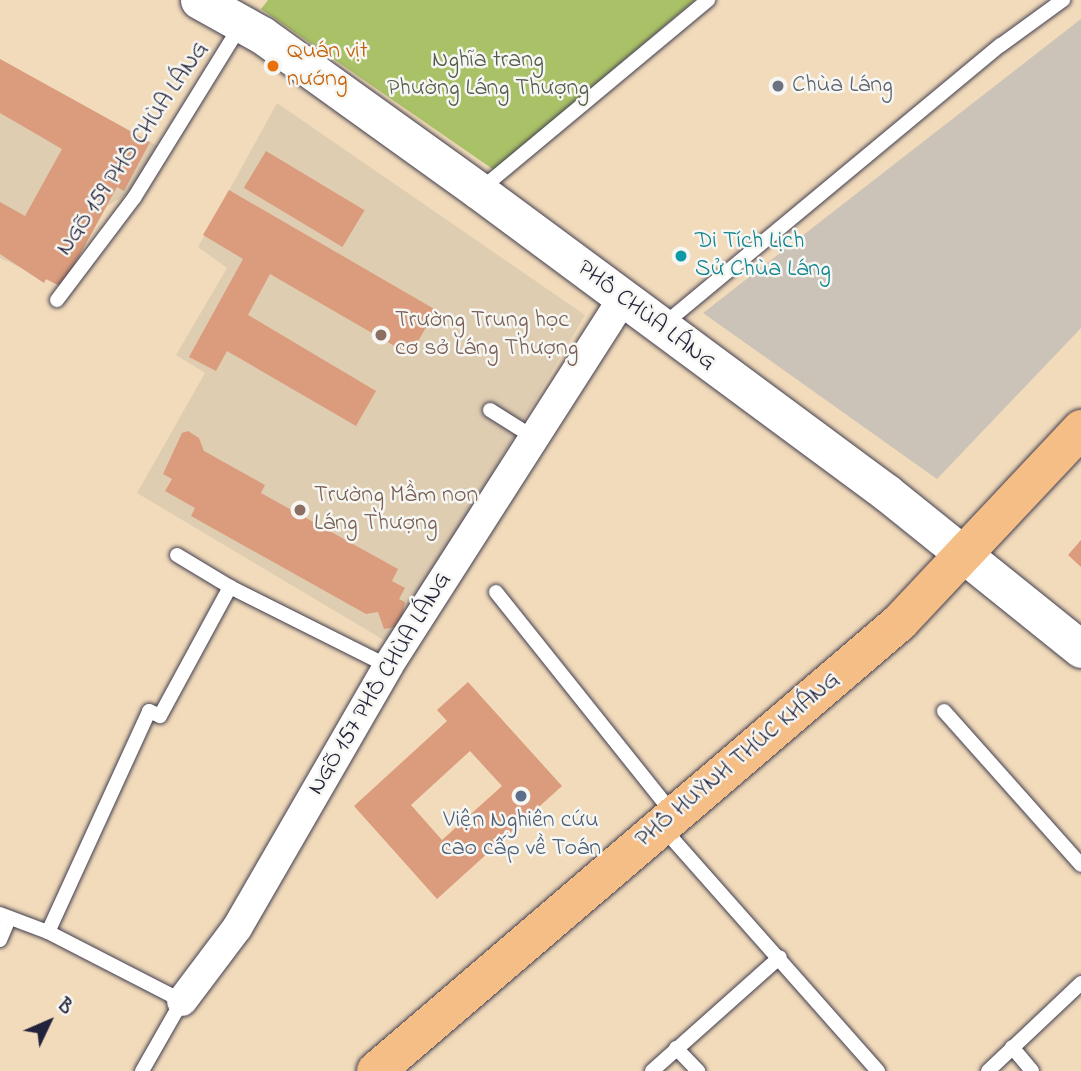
<!DOCTYPE html>
<meta charset="utf-8">
<style>
body{margin:0}
#map{position:relative;width:1081px;height:1071px;overflow:hidden;background:#f2dbbb;font-family:"Indie Flower",sans-serif}
div>[style]{position:absolute}
[style*='--x']{left:calc(var(--x)*1px);top:calc(var(--y)*1px);width:calc(var(--w)*1px);rotate:calc(var(--a)*1deg)}
.built>*{inset:0;background:#dfcdb2}
.industrial>*{inset:0;background:#cbc3b8}
.green>*{inset:0;background:#aac267}
.building>*{inset:0;background:#da9c7c;transform-origin:0 0}
.roads{filter:drop-shadow(0 0 2px #413e4e) drop-shadow(0 0 2px #413e4e)}
.service>*{height:14px;margin:-7px;padding:0 7px;transform-origin:7px;border-radius:7px;background:#fff}
.minor>*{height:30px;margin:-15px;padding:0 15px;transform-origin:15px;border-radius:15px;background:#fff}
.tertiary>*{height:37px;margin:-18.5px;padding:0 18.5px;transform-origin:18.5px;border-radius:18.5px;background:#fff}
.primary>*{height:38px;margin:-19px;padding:0 19px;transform-origin:19px;border-radius:19px;background:#f6be87}
.dots>*{width:19px;height:19px;translate:-50% -50%;box-sizing:border-box;border:4px solid #f6f6f2;border-radius:50%}
span{translate:-50% -50%;white-space:nowrap;text-align:center;line-height:1.15;-webkit-text-stroke:5px #f6f6f2;paint-order:stroke}
.food-label{font-size:24px;color:#c56008}
.left{translate:0 -50%;text-align:left}
.park-label{font-size:24px;color:#525a4a}
.worship-label{font-size:24px;color:#5b616d}
.street-label{font-size:24px;color:#22223b}
.culture-label{font-size:24px;color:#0d838f}
.education-label{font-size:24px;color:#785e54}
.service-label{font-size:24px;color:#4e5e75}
.north{position:absolute;left:14px;top:987px;width:70px;height:70px;-webkit-text-stroke:5px #f6f6f2;paint-order:stroke;rotate:46deg;font-size:19px;font-weight:700;line-height:28px;text-align:center;color:#22223b}
.north::after{content:'';display:block;margin:auto;width:24px;height:32px;background:#22223b;clip-path:polygon(50% 0,100% 100%,50% 72%,0 100%)}
</style>
<div id="map">
<div class="built">
<i style="clip-path:polygon(0 59px,161px 148px,134px 190px,107px 206px,62px 287px,0 258px)"></i>
<i style="clip-path:polygon(277px 103px,585px 315px,392px 645px,137px 493px,205px 373px,176px 355px,227px 268px,198px 247px)"></i>
</div>
<div class="industrial">
<i style="clip-path:polygon(1081px 19px,1081px 328px,937px 479px,703px 313px)"></i>
</div>
<div class="green">
<i style="clip-path:polygon(268px 0,695px 0,494px 170px,261px 9px)"></i>
</div>
<div class="building">
<i style="clip-path:polygon(0 59px,150px 142px,124px 191px,117px 187px,62px 287px,46px 279px,44px 283px,0 254px,0 202px,25px 216px,62px 149px,0 113px)"></i>
<i style="left:266px;top:151px;width:115px;height:43px;rotate:31deg"></i>
<i style="clip-path:polygon(229px 190px,436px 310px,410px 355px,270px 274px,248px 315px,376px 391px,356px 426px,227px 351px,216px 371px,189px 357px,243px 259px,203px 235px)"></i>
<i style="clip-path:polygon(188px 431px,199px 438px,204px 451px,265px 485px,261px 493px,398px 569px,392px 581px,405px 588px,399px 599px,405px 602px,400px 626px,384px 629px,378px 612px,366px 614px,191px 516px,195px 508px,165px 491px,172px 479px,163px 474px,182px 433px)"></i>
<i style="clip-path:polygon(1081px 540px,1081px 567px,1068px 555px)"></i>
<i style="clip-path:polygon(evenodd,468px 682px,562px 786px,437px 899px,354px 806px,447px 721px,437px 710px,468px 682px,470px 751px,502px 786px,442px 840px,411px 805px,470px 751px)"></i>
</div>
<div class="roads">
<div class="service">
<i style="--x:480;--y:190;--w:297;--a:-39.8"></i>
<i style="--x:57;--y:300;--w:128;--a:-53"></i>
<i style="--x:134;--y:198;--w:206;--a:-58.3"></i>
<i style="--x:662;--y:326;--w:440;--a:-39.7"></i>
<i style="--x:1001;--y:45;--w:77;--a:-36"></i>
<i style="--x:490;--y:410;--w:51;--a:32.1"></i>
<i style="--x:177;--y:555;--w:62;--a:31.1"></i>
<i style="--x:230;--y:587;--w:177;--a:26.6"></i>
<i style="--x:496;--y:592;--w:285;--a:51.4"></i>
<i style="--x:944;--y:711;--w:206;--a:48.3"></i>
<i style="--x:662;--y:827;--w:326;--a:48.5"></i>
<i style="--x:0;--y:914;--w:51;--a:20.6"></i>
<i style="--x:48;--y:932;--w:151;--a:27.2"></i>
<i style="--x:182;--y:1001;--w:81;--a:119.7"></i>
<i style="--x:48;--y:932;--w:243;--a:-65.4"></i>
<i style="--x:149;--y:711;--w:12;--a:24"></i>
<i style="--x:160;--y:716;--w:147;--a:-61.5"></i>
<i style="--x:0;--y:940;--w:23;--a:-67"></i>
<i style="--x:1012;--y:1047;--w:31;--a:50"></i>
<i style="--x:676;--y:1048;--w:32;--a:46"></i>
<i style="--x:652;--y:1071;--w:171;--a:-41.7"></i>
<i style="--x:988;--y:1071;--w:128;--a:-43.4"></i>
</div>
<div class="minor">
<i style="--x:182;--y:1001;--w:91;--a:-53"></i>
<i style="--x:237;--y:928;--w:302;--a:-60"></i>
<i style="--x:388;--y:666;--w:436;--a:-57.4"></i>
</div>
<div class="tertiary">
<i style="--x:199;--y:0;--w:72;--a:29.1"></i>
<i style="--x:262;--y:35;--w:267;--a:35.7"></i>
<i style="--x:479;--y:191;--w:508;--a:36.51"></i>
<i style="--x:887;--y:493;--w:249;--a:38.8"></i>
</div>
<div class="primary">
<i style="--x:376;--y:1071;--w:690;--a:-40.59"></i>
<i style="--x:900;--y:622;--w:265;--a:-46.8"></i>
</div>
</div>
<div class="dots">
<i style="left:273px;top:66px;background:#e8710a"></i>
<i style="left:778px;top:86px;background:#6b7280"></i>
<i style="left:681px;top:256px;background:#0f9aa8"></i>
<i style="left:381px;top:335px;background:#8d6e63"></i>
<i style="left:300px;top:510px;background:#8d6e63"></i>
<i style="left:521px;top:796px;background:#5c6f8a"></i>
</div>
<div class="food-label">
<span class="left" style="left:287px;top:66px">Quán vịt<br>nướng</span>
</div>
<div class="park-label">
<span style="left:488px;top:75px">Nghĩa trang<br>Phường Láng Thượng</span>
</div>
<div class="worship-label">
<span class="left" style="left:792px;top:86px">Chùa Láng</span>
</div>
<div class="street-label">
<span style="left:133px;top:149px;rotate:-56deg">NGÕ 159 PHỐ CHÙA LÁNG</span>
<span style="left:646px;top:316px;rotate:37deg">PHỐ CHÙA LÁNG</span>
<span style="left:380px;top:684px;rotate:-59deg">NGÕ 157 PHỐ CHÙA LÁNG</span>
<span style="left:738px;top:760px;rotate:-40deg">PHỐ HUỲNH THÚC KHÁNG</span>
</div>
<div class="culture-label">
<span class="left" style="left:695px;top:256px">Di Tích Lịch<br>Sử Chùa Láng</span>
</div>
<div class="education-label">
<span class="left" style="left:395px;top:335px">Trường Trung học<br>cơ sở Láng Thượng</span>
<span class="left" style="left:314px;top:510px">Trường Mầm non<br>Láng Thượng</span>
</div>
<div class="service-label">
<span style="left:521px;top:835px">Viện Nghiên cứu<br>cao cấp về Toán</span>
</div>
<div class="north">B</div>
</div>
